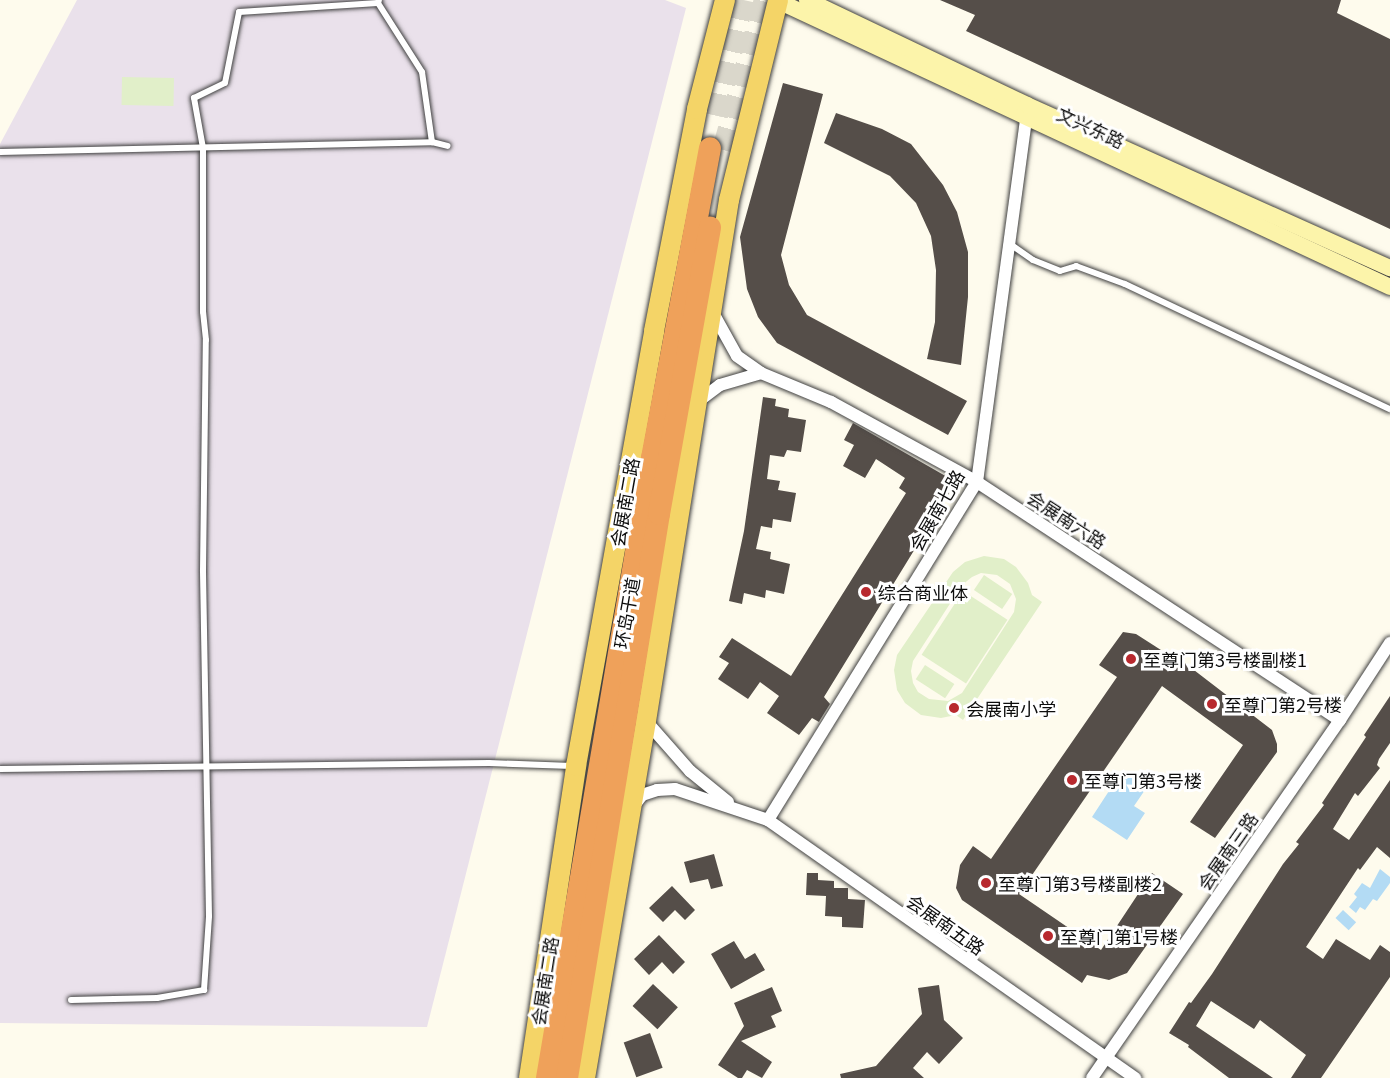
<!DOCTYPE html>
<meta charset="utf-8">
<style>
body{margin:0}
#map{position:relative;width:1390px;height:1078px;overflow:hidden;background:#fefbed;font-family:Georgia,"Noto Sans SC",serif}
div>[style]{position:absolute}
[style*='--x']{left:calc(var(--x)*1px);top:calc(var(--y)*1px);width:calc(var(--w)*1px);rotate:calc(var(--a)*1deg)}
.industrial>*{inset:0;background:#eae1eb}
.pitch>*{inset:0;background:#e1efc9;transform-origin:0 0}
.water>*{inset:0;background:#b3dbf4;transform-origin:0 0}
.building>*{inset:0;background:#554e49;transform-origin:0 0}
.highway-tunnel>*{height:22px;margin-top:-11px;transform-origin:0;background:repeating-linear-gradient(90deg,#dad7cb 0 22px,transparent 0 33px)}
.roads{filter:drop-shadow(0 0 2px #404040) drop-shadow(0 0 2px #404040)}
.lane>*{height:6px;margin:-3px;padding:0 3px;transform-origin:3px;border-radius:3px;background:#fff}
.street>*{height:12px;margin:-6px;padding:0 6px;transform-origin:6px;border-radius:6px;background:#fff}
.secondary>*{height:16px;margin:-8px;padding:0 8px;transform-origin:8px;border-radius:8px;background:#fcf4aa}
.primary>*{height:20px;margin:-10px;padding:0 10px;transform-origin:10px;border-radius:10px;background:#f4d467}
.highway>*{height:22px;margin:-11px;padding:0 11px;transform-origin:11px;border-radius:11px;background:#efa15a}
.dots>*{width:16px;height:16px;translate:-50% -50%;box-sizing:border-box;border:3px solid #fff;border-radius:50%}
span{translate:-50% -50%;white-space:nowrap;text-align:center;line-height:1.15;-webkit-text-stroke:6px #fff;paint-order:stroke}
.street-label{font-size:18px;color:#0d0d0d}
.poi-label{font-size:18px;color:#0d0d0d}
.left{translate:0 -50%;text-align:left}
</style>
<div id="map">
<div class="industrial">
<i style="clip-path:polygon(77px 0,665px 0,686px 8px,427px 1027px,0 1023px,0 144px)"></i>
</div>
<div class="pitch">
<i style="left:122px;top:77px;width:52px;height:28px;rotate:1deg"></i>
<i style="clip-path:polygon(evenodd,984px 556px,1004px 559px,1016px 567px,1028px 583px,1032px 595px,1042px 602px,963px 720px,956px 715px,941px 718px,921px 715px,905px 703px,897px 690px,894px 670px,897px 655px,953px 572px,965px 562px,984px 556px,981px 573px,997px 575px,1010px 584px,1016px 599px,1014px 612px,962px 693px,948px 701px,929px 699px,918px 692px,913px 683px,911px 671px,913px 661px,962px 585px,972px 577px,981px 573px)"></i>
<i style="left:984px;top:575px;width:34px;height:18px;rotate:34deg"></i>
<i style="left:963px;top:591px;width:53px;height:76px;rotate:33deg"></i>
<i style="left:925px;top:665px;width:35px;height:17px;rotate:33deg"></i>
</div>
<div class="water">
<i style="clip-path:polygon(1122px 771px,1147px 787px,1134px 806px,1145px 813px,1127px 840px,1092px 817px)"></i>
<i style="clip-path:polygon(1380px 869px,1390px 877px,1390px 883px,1377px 901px,1373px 899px,1365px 910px,1360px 907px,1356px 913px,1349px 907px,1357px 897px,1354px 894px,1362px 883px,1370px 888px)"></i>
<i style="left:1343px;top:910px;width:18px;height:11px;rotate:43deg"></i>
</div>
<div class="building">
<i style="clip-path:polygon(940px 0,1341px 0,1337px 13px,1390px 39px,1390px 229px,966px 31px,975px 15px)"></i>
<i style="clip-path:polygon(783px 83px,823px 94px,781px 255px,789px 285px,807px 315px,967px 401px,948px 435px,777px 343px,758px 317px,747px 289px,740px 237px)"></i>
<i style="clip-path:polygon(836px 113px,882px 129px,911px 144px,943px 185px,957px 212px,968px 252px,968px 297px,961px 365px,927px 359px,935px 322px,936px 270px,931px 236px,916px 203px,890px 176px,824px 143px)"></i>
<i style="clip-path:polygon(763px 397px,776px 399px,775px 406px,789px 409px,788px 417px,806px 420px,801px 452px,787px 450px,784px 457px,770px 455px,767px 479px,780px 481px,778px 490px,796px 493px,791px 522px,773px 519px,772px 528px,761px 526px,756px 549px,771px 552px,770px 559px,790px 564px,784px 594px,766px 590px,765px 598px,744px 593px,742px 604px,729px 601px,744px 531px)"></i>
<i style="clip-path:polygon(853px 423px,956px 482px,824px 697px,830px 704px,820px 720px,819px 722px,812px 718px,799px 735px,767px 713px,779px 696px,760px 682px,748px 699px,718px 679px,729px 663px,719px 657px,732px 638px,791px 676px,906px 493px,899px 488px,905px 478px,876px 459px,865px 478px,843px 466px,854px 445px,844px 440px)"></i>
<i style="clip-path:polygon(1123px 632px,1136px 634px,1175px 659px,1177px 657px,1272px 730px,1277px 744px,1277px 752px,1215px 838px,1190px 822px,1243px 745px,1162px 686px,1019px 894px,1101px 950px,1152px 873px,1183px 894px,1127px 973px,1109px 980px,1087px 975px,1082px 983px,962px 900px,956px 888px,960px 865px,973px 846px,991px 859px,1117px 677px,1099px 665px)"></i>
<i style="clip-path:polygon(1390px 696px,1390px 743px,1379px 759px,1377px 765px,1380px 768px,1358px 796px,1355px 793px,1333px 829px,1349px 840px,1390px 780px,1390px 858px,1377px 847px,1360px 870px,1358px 868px,1306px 947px,1323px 959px,1336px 939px,1370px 960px,1380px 945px,1390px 952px,1390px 977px,1321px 1078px,1291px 1078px,1306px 1055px,1260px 1020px,1254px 1029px,1211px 1001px,1196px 1026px,1273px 1078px,1229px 1078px,1188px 1047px,1189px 1045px,1169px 1033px,1189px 1002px,1191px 1003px,1212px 974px,1283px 864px,1299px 844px,1296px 842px,1324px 805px,1322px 803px,1366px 737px,1364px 735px)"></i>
<i style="clip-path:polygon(714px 854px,723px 886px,711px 889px,708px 879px,690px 883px,684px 862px)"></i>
<i style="clip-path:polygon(807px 873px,818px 873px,818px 880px,834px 881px,834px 888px,848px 888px,848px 899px,865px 900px,863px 928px,842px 927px,842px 917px,825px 916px,826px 896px,806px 895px)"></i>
<i style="clip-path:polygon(672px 886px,695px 910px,685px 920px,675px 910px,663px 922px,649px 908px)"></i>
<i style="clip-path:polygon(659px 935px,685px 962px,673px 974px,662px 962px,649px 975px,634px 959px)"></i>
<i style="clip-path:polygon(734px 941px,745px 959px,755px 953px,765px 970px,731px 989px,711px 954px)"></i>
<i style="left:653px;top:984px;width:34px;height:30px;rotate:43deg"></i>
<i style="clip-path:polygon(939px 985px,944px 1020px,963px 1038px,939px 1064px,927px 1052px,913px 1068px,924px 1078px,841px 1078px,840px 1074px,876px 1066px,922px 1014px,918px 988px)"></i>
<i style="clip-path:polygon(772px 987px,782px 1011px,771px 1016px,776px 1027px,741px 1041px,772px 1062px,762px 1078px,747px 1070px,742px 1078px,738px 1078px,718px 1065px,744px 1026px,734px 1003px)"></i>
<i style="left:650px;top:1033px;width:37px;height:28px;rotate:70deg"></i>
</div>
<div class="highway-tunnel">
<i style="--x:717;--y:116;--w:119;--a:-77.4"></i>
<i style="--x:723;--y:150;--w:156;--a:-74.4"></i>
</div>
<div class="roads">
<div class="lane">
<i style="--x:378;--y:3;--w:82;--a:57.5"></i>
<i style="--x:422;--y:72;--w:71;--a:81.9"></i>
<i style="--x:0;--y:152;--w:432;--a:-1.3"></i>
<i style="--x:432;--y:142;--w:16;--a:14"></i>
<i style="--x:1010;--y:244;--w:28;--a:35"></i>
<i style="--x:1033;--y:260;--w:29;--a:22"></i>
<i style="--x:1060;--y:271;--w:17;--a:-17"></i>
<i style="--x:1076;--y:266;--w:52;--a:20.2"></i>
<i style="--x:1125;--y:284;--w:293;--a:25.3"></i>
<i style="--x:0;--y:769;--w:489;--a:-0.7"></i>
<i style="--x:489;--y:763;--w:83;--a:2.1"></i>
<i style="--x:71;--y:1000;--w:86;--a:-1.3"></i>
<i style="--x:157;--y:998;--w:48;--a:-9.7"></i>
<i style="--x:204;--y:990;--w:74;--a:-86.1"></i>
<i style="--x:209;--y:916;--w:346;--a:-91"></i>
<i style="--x:203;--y:570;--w:230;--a:-89.3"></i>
<i style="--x:206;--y:340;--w:28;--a:-96"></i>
<i style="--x:203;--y:312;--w:164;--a:-90"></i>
<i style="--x:203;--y:148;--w:51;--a:-100.2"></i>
<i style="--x:194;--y:98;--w:34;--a:-26"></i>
<i style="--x:225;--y:83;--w:72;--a:-78.8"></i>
<i style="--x:239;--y:12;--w:139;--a:-3.7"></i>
<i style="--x:378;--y:3;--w:3;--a:-72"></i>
</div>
<div class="street">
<i style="--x:712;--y:311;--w:51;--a:60.9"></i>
<i style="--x:737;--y:356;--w:29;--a:35"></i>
<i style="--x:761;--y:373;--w:76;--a:22.5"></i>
<i style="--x:831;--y:402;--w:166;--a:28.7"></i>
<i style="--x:977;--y:482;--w:434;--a:33.3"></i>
<i style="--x:696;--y:403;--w:30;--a:-37"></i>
<i style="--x:720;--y:385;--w:43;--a:-16.3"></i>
<i style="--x:646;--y:721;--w:67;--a:48.7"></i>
<i style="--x:690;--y:771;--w:49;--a:39.2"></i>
<i style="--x:633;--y:807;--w:15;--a:-53"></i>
<i style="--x:642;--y:795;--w:16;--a:-18"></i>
<i style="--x:657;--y:790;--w:18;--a:-3"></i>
<i style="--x:675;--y:789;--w:98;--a:18.4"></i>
<i style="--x:768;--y:820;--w:449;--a:35.1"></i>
<i style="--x:768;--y:820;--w:397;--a:-58.3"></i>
<i style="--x:977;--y:482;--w:375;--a:-82.3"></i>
<i style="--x:1092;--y:1078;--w:436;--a:-55.3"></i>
<i style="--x:1340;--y:720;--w:92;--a:-57"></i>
</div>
<div class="secondary">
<i style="--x:776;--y:0;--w:678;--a:25.05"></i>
<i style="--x:807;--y:0;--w:244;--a:25.5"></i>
<i style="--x:1027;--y:105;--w:398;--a:24.2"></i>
</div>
<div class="primary">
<i style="--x:529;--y:1078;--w:316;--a:-81.4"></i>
<i style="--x:576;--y:766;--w:442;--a:-79.8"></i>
<i style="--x:654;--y:331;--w:226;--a:-79"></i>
<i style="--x:697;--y:109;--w:113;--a:-75.6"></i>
<i style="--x:585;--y:1078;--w:362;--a:-80.3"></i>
<i style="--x:646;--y:721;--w:528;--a:-80.95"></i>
<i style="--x:729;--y:200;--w:206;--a:-76.2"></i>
</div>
<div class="highway">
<i style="--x:547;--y:1078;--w:629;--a:-80.39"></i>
<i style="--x:652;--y:458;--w:315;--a:-79.4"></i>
<i style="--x:567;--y:1078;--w:571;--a:-80.74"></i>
<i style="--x:659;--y:514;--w:291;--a:-79.9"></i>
</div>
</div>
<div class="dots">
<i style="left:866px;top:592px;background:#b8292e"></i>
<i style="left:1131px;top:659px;background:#b8292e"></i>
<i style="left:1212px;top:704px;background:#b8292e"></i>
<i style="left:954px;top:708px;background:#b8292e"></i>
<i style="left:1072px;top:780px;background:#b8292e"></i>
<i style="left:986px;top:883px;background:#b8292e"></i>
<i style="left:1048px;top:936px;background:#b8292e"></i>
</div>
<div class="street-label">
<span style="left:1091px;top:127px;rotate:25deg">文兴东路</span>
<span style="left:624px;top:502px;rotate:-80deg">会展南二路</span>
<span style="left:936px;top:510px;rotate:-60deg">会展南七路</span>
<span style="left:1067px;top:519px;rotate:33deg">会展南六路</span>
<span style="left:626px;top:613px;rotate:-80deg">环岛干道</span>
<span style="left:1227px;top:851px;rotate:-55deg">会展南三路</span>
<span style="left:946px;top:924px;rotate:35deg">会展南五路</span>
<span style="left:544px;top:981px;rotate:-81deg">会展南二路</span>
</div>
<div class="poi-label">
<span class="left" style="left:878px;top:592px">综合商业体</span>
<span class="left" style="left:1143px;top:659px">至尊门第3号楼副楼1</span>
<span class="left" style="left:1224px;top:704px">至尊门第2号楼</span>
<span class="left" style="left:966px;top:708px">会展南小学</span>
<span class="left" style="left:1084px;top:780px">至尊门第3号楼</span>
<span class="left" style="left:998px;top:883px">至尊门第3号楼副楼2</span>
<span class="left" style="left:1060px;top:936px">至尊门第1号楼</span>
</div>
</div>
